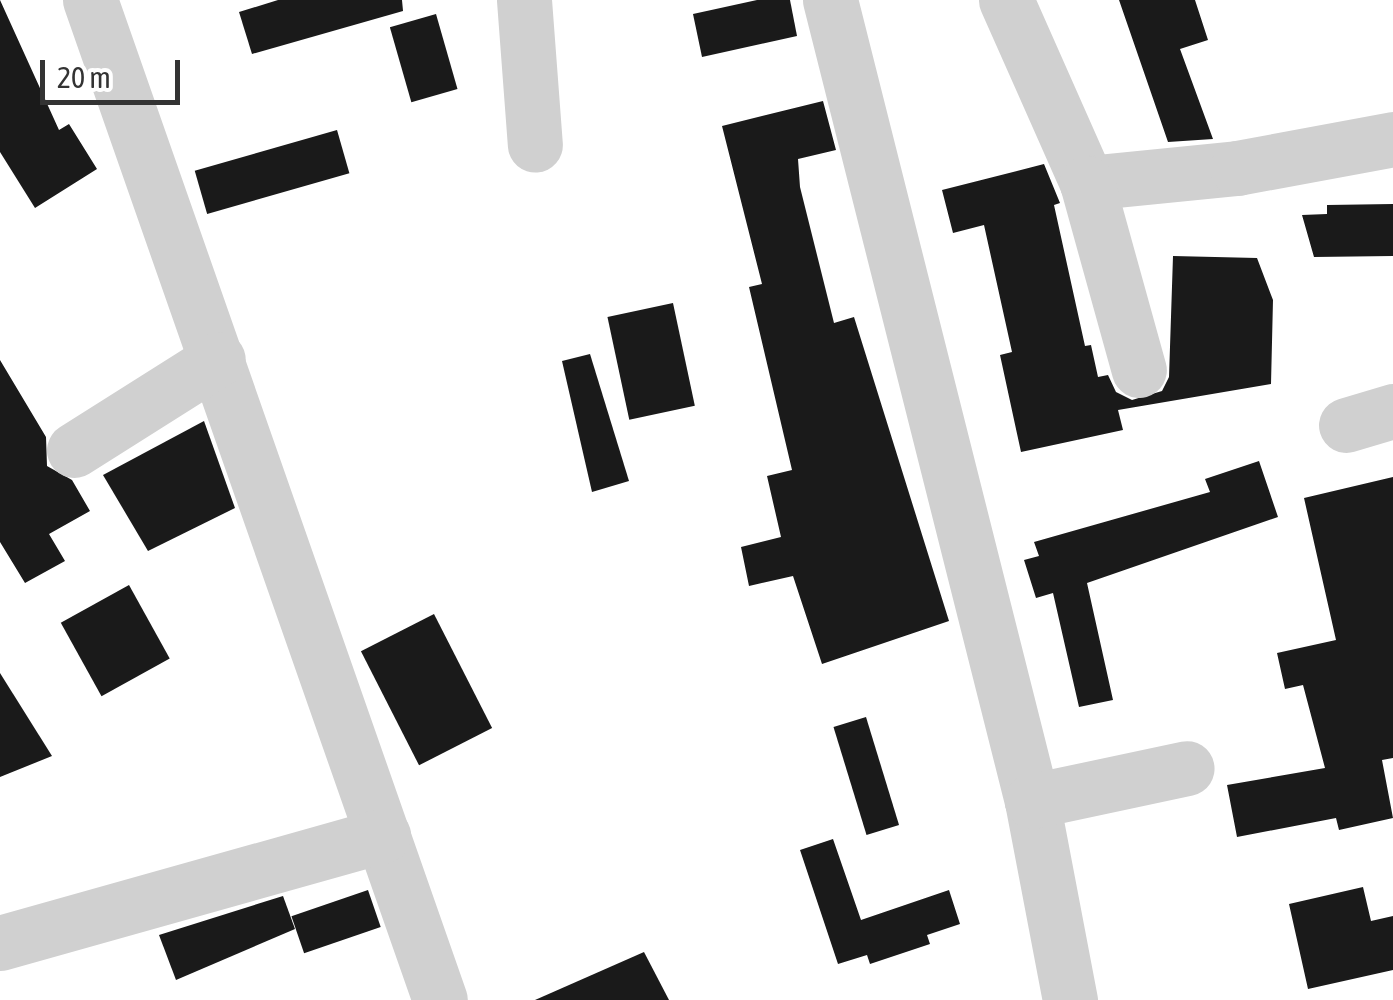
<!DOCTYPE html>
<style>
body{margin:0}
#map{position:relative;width:1393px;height:1000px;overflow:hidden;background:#fff;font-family:"Asap Condensed",sans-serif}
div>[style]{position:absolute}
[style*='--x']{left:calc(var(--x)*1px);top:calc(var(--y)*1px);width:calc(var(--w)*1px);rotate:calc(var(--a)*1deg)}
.building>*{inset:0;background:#1a1a1a;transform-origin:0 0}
.minor>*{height:55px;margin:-27.5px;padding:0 27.5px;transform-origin:27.5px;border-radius:27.5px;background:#d0d0d0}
span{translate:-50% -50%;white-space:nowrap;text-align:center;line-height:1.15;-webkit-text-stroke:10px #fff;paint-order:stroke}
.scale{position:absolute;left:40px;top:60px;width:140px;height:45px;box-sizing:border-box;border:5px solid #333;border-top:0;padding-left:12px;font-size:30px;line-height:35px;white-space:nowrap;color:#333;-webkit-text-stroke:8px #fff;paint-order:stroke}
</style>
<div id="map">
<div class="building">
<i style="clip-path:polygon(0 0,59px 130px,69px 124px,97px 169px,35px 208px,0 152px)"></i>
<i style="clip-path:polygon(278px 0,402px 0,403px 11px,252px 54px,239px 12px)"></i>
<i style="clip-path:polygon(757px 0,790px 0,797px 36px,702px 57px,693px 14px)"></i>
<i style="clip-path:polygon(1119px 0,1195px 0,1208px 40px,1180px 49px,1213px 139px,1168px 142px)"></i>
<i style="left:436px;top:14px;width:78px;height:48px;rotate:74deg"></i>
<i style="clip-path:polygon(823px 101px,836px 150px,798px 159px,800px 187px,834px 323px,854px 317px,949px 621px,822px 664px,793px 576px,749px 586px,741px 547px,781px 537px,767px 476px,792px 470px,749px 287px,762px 284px,722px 126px)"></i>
<i style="left:337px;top:130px;width:45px;height:148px;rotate:74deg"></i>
<i style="clip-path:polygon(1044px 164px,1060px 203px,1054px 205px,1085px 346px,1091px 345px,1098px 377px,1108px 375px,1116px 392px,1132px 400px,1162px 391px,1169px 377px,1173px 256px,1257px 258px,1273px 300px,1271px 384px,1118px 410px,1123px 430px,1021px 452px,1000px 355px,1012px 352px,984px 225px,953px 233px,942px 190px)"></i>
<i style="clip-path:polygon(1393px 204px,1393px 256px,1314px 257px,1302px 215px,1327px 214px,1327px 205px)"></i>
<i style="left:673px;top:303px;width:105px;height:67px;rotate:78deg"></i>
<i style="clip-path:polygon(590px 354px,629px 481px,592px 492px,562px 361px)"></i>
<i style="clip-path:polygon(0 360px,46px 437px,47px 466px,72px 480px,90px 511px,49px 534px,65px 561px,25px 583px,0 542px)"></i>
<i style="clip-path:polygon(204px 421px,235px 508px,148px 551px,103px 475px)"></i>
<i style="clip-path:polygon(1259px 461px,1278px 517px,1087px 583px,1113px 700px,1079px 707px,1053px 593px,1036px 598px,1024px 560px,1039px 556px,1034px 542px,1210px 492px,1205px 479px)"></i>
<i style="clip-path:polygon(1393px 477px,1393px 758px,1382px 760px,1393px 818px,1339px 830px,1336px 818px,1237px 837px,1227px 785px,1325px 768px,1303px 685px,1285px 689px,1277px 653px,1336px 640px,1304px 498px)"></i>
<i style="left:129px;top:585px;width:84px;height:78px;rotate:61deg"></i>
<i style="left:434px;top:614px;width:128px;height:82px;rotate:63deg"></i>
<i style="clip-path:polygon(0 673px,52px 756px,0 777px)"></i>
<i style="left:866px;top:717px;width:113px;height:34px;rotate:73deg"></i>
<i style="clip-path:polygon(833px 839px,861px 920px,949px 890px,960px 924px,927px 935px,930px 944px,870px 964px,867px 955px,838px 964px,800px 850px)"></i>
<i style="clip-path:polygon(1363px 887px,1371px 921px,1393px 916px,1393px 970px,1308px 989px,1289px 904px)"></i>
<i style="left:368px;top:890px;width:39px;height:81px;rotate:71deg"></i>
<i style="clip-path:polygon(283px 896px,295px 929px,176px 980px,159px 935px)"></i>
<i style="clip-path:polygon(644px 952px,669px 1000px,535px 1000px)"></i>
</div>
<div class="minor">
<i style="--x:90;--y:0;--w:1059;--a:70.71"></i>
<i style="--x:524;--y:0;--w:145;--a:85.7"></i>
<i style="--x:830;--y:0;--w:826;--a:75.85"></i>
<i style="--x:1032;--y:801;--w:203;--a:79.2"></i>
<i style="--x:1006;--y:0;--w:200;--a:66.1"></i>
<i style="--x:1087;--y:183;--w:151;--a:-5.7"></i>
<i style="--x:1237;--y:168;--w:159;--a:-10.5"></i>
<i style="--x:1087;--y:183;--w:194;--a:74.5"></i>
<i style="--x:1346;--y:425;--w:49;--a:-16.6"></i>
<i style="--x:74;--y:450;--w:170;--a:-32.3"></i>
<i style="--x:1032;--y:801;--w:158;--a:-12"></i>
<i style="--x:0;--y:943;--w:398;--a:-15.7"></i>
</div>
<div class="scale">20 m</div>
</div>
